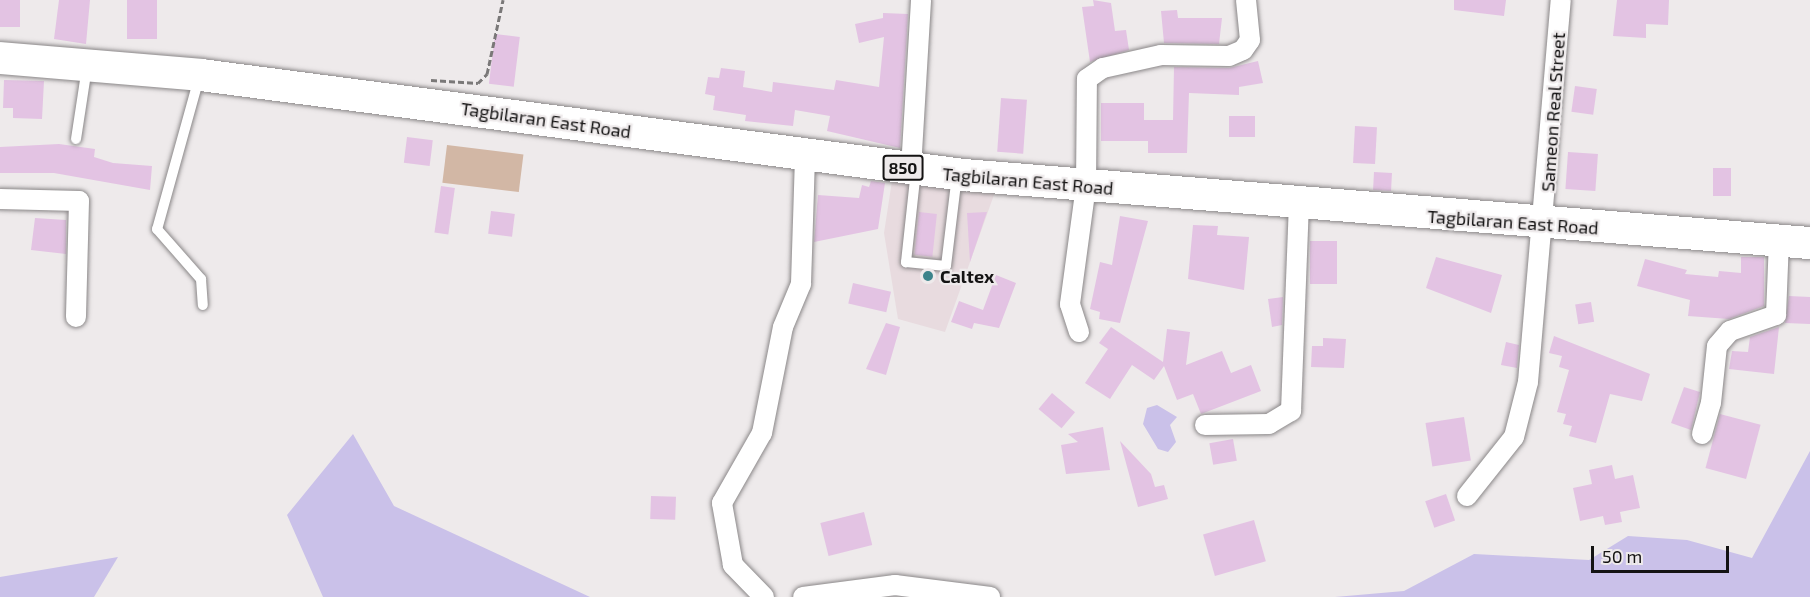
<!DOCTYPE html>
<style>
body{margin:0}
#map{position:relative;width:1810px;height:597px;overflow:hidden;background:#eeeaeb;font-family:"Exo 2",sans-serif}
div>[style]{position:absolute}
[style*='--x']{left:calc(var(--x)*1px);top:calc(var(--y)*1px);width:calc(var(--w)*1px);rotate:calc(var(--a)*1deg)}
.built>*{inset:0;background:#e8dbdf}
.green>*{inset:0;background:#d2b7a5;transform-origin:0 0}
.water>*{inset:0;background:#cac1e9}
.building>*{inset:0;background:#e3c3e3;transform-origin:0 0}
.path>*{height:3px;margin-top:-1.5px;transform-origin:0;background:repeating-linear-gradient(90deg,#7a7878 0 6px,transparent 0 9px)}
.roads{filter:drop-shadow(0 0 2px #8a8788) drop-shadow(0 0 2px #8a8788)}
.service>*{height:10px;margin:-5px;padding:0 5px;transform-origin:5px;border-radius:5px;background:#fff}
.minor>*{height:20px;margin:-10px;padding:0 10px;transform-origin:10px;border-radius:10px;background:#fff}
.primary>*{height:32px;margin:-16px;padding:0 16px;transform-origin:16px;border-radius:16px;background:#fff}
.dots>*{width:16px;height:16px;translate:-50% -50%;box-sizing:border-box;border:3px solid #eeeaeb;border-radius:50%}
span{translate:-50% -50%;white-space:nowrap;text-align:center;line-height:1.15;-webkit-text-stroke:4.5px #eeeaeb;paint-order:stroke}
.shield-label span{padding:2px 4px;background:#eeeaeb;border:2px solid;border-radius:4px;-webkit-text-stroke-width:0}
.shield-label{font-size:16px;color:#141313;font-weight:700}
.street-label{font-size:18px;color:#141313}
.poi-label{font-size:18px;color:#141313;font-weight:700}
.left{translate:0 -50%;text-align:left}
.scale{position:absolute;left:1591px;top:546px;width:138px;height:27px;box-sizing:border-box;border:3px solid #141313;border-top:0;padding-left:8px;font-size:18px;line-height:21px;white-space:nowrap;color:#141313;-webkit-text-stroke:4px #eeeaeb;paint-order:stroke}
</style>
<div id="map">
<div class="built">
<i style="clip-path:polygon(892px 181px,995px 192px,945px 332px,898px 319px,884px 233px)"></i>
</div>
<div class="green">
<i style="left:447px;top:145px;width:77px;height:38px;rotate:7deg"></i>
</div>
<div class="water">
<i style="clip-path:polygon(1157px 405px,1177px 417px,1170px 425px,1176px 442px,1168px 452px,1158px 449px,1143px 424px,1147px 408px)"></i>
<i style="clip-path:polygon(353px 434px,394px 506px,590px 597px,323px 597px,287px 515px)"></i>
<i style="clip-path:polygon(1810px 451px,1810px 597px,1335px 597px,1404px 591px,1474px 554px,1589px 560px,1628px 536px,1687px 540px,1752px 558px)"></i>
<i style="clip-path:polygon(118px 557px,94px 597px,0 597px,0 577px)"></i>
</div>
<div class="building">
<i style="left:0;top:0;width:20px;height:27px"></i>
<i style="clip-path:polygon(59px 0,90px 0,86px 44px,54px 39px)"></i>
<i style="left:127px;top:0;width:30px;height:39px"></i>
<i style="clip-path:polygon(1093px 0,1111px 3px,1115px 31px,1126px 30px,1129px 50px,1090px 62px,1082px 7px,1094px 6px)"></i>
<i style="clip-path:polygon(1454px 0,1506px 0,1504px 16px,1454px 10px)"></i>
<i style="clip-path:polygon(1617px 0,1669px 0,1668px 25px,1646px 24px,1646px 38px,1613px 36px)"></i>
<i style="clip-path:polygon(1177px 10px,1178px 18px,1222px 18px,1219px 44px,1164px 43px,1161px 11px)"></i>
<i style="clip-path:polygon(883px 13px,908px 14px,900px 148px,827px 131px,830px 116px,795px 110px,793px 126px,745px 121px,746px 115px,713px 110px,715px 96px,705px 94px,708px 77px,719px 78px,721px 68px,745px 71px,743px 87px,772px 92px,773px 82px,834px 90px,836px 80px,879px 87px,884px 37px,859px 43px,855px 24px,883px 18px)"></i>
<i style="left:495px;top:34px;width:25px;height:50px;rotate:7deg"></i>
<i style="clip-path:polygon(1258px 61px,1263px 83px,1239px 87px,1239px 95px,1189px 93px,1187px 153px,1148px 153px,1148px 141px,1101px 141px,1101px 103px,1144px 103px,1144px 120px,1173px 120px,1174px 67px,1229px 68px)"></i>
<i style="clip-path:polygon(4px 80px,44px 81px,42px 119px,13px 118px,13px 108px,3px 108px)"></i>
<i style="left:1575px;top:86px;width:22px;height:26px;rotate:8deg"></i>
<i style="left:1001px;top:98px;width:26px;height:54px;rotate:4deg"></i>
<i style="left:1229px;top:116px;width:26px;height:21px"></i>
<i style="left:1355px;top:126px;width:22px;height:37px;rotate:3deg"></i>
<i style="left:407px;top:137px;width:26px;height:26px;rotate:7deg"></i>
<i style="clip-path:polygon(59px 144px,95px 149px,94px 157px,113px 163px,152px 166px,150px 190px,54px 173px,0 173px,0 147px)"></i>
<i style="left:1568px;top:152px;width:30px;height:37px;rotate:4deg"></i>
<i style="left:1731px;top:168px;width:28px;height:18px;rotate:90deg"></i>
<i style="left:1374px;top:172px;width:18px;height:18px;rotate:3deg"></i>
<i style="clip-path:polygon(871px 181px,885px 183px,878px 229px,814px 242px,818px 195px,859px 198px,862px 185px,869px 187px)"></i>
<i style="left:441px;top:186px;width:14px;height:47px;rotate:8deg"></i>
<i style="left:491px;top:211px;width:24px;height:23px;rotate:7deg"></i>
<i style="left:919px;top:212px;width:18px;height:43px;rotate:6deg"></i>
<i style="clip-path:polygon(987px 212px,970px 262px,967px 213px)"></i>
<i style="clip-path:polygon(1120px 216px,1148px 221px,1120px 323px,1099px 319px,1100px 312px,1090px 309px,1100px 262px,1112px 265px)"></i>
<i style="clip-path:polygon(35px 218px,66px 220px,66px 254px,31px 250px)"></i>
<i style="clip-path:polygon(1193px 225px,1218px 226px,1217px 235px,1249px 237px,1244px 290px,1188px 279px)"></i>
<i style="left:1310px;top:241px;width:27px;height:43px"></i>
<i style="clip-path:polygon(1436px 257px,1502px 275px,1491px 313px,1426px 288px)"></i>
<i style="clip-path:polygon(1741px 257px,1764px 257px,1764px 306px,1729px 319px,1688px 316px,1690px 300px,1637px 286px,1645px 259px,1687px 270px,1685px 274px,1718px 277px,1719px 271px,1741px 273px)"></i>
<i style="clip-path:polygon(996px 275px,1016px 283px,999px 328px,974px 323px,972px 329px,951px 322px,959px 301px,983px 310px)"></i>
<i style="left:853px;top:283px;width:39px;height:21px;rotate:13deg"></i>
<i style="clip-path:polygon(1789px 296px,1810px 297px,1810px 324px,1785px 323px)"></i>
<i style="clip-path:polygon(1283px 297px,1282px 325px,1272px 327px,1268px 299px)"></i>
<i style="left:1591px;top:302px;width:20px;height:16px;rotate:81deg"></i>
<i style="clip-path:polygon(886px 323px,900px 327px,886px 375px,866px 369px)"></i>
<i style="clip-path:polygon(1111px 327px,1163px 362px,1167px 329px,1190px 332px,1186px 365px,1222px 351px,1231px 373px,1251px 365px,1261px 391px,1201px 414px,1193px 394px,1177px 400px,1164px 366px,1154px 380px,1132px 365px,1110px 399px,1085px 383px,1108px 349px,1099px 343px)"></i>
<i style="clip-path:polygon(1779px 327px,1774px 374px,1729px 369px,1732px 351px,1748px 352px,1750px 337px)"></i>
<i style="clip-path:polygon(1554px 336px,1650px 374px,1642px 401px,1610px 394px,1596px 443px,1569px 436px,1572px 426px,1563px 424px,1566px 414px,1557px 412px,1569px 370px,1559px 367px,1562px 356px,1549px 353px)"></i>
<i style="clip-path:polygon(1323px 338px,1346px 339px,1344px 368px,1311px 367px,1312px 346px,1323px 346px)"></i>
<i style="clip-path:polygon(1506px 342px,1519px 345px,1517px 368px,1501px 365px)"></i>
<i style="clip-path:polygon(1684px 387px,1700px 392px,1691px 430px,1671px 423px)"></i>
<i style="left:1052px;top:393px;width:30px;height:21px;rotate:40deg"></i>
<i style="left:1720px;top:414px;width:42px;height:56px;rotate:15deg"></i>
<i style="left:1464px;top:417px;width:44px;height:39px;rotate:81deg"></i>
<i style="clip-path:polygon(1103px 427px,1110px 470px,1066px 474px,1061px 445px,1078px 442px,1068px 434px)"></i>
<i style="left:1233px;top:439px;width:22px;height:24px;rotate:80deg"></i>
<i style="clip-path:polygon(1120px 441px,1151px 474px,1155px 487px,1164px 485px,1168px 499px,1138px 507px)"></i>
<i style="clip-path:polygon(1612px 465px,1615px 479px,1633px 475px,1640px 508px,1620px 512px,1622px 522px,1605px 525px,1603px 516px,1580px 521px,1573px 488px,1592px 484px,1589px 470px)"></i>
<i style="left:1446px;top:494px;width:28px;height:22px;rotate:71deg"></i>
<i style="left:651px;top:496px;width:25px;height:23px;rotate:2deg"></i>
<i style="left:864px;top:512px;width:34px;height:45px;rotate:76deg"></i>
<i style="left:1254px;top:520px;width:43px;height:53px;rotate:74deg"></i>
</div>
<div class="path">
<i style="--x:431;--y:80;--w:47;--a:3.7"></i>
<i style="--x:478;--y:83;--w:13;--a:-45"></i>
<i style="--x:487;--y:74;--w:76;--a:-77.8"></i>
</div>
<div class="roads">
<div class="service">
<i style="--x:199;--y:78;--w:157;--a:105.5"></i>
<i style="--x:157;--y:229;--w:67;--a:48.7"></i>
<i style="--x:201;--y:279;--w:26;--a:86"></i>
<i style="--x:76;--y:139;--w:73;--a:-81.3"></i>
<i style="--x:916;--y:170;--w:93;--a:96.2"></i>
<i style="--x:906;--y:262;--w:40;--a:5.7"></i>
<i style="--x:946;--y:266;--w:92;--a:-83.1"></i>
</div>
<div class="minor">
<i style="--x:911;--y:169;--w:169;--a:-86.6"></i>
<i style="--x:0;--y:199;--w:79;--a:1.5"></i>
<i style="--x:79;--y:201;--w:116;--a:91.5"></i>
<i style="--x:1079;--y:332;--w:29;--a:-108"></i>
<i style="--x:1070;--y:304;--w:119;--a:-82.3"></i>
<i style="--x:1086;--y:186;--w:107;--a:-89.5"></i>
<i style="--x:1087;--y:79;--w:19;--a:-35"></i>
<i style="--x:1103;--y:68;--w:59;--a:-12.6"></i>
<i style="--x:1161;--y:55;--w:68;--a:0.8"></i>
<i style="--x:1229;--y:56;--w:15;--a:-23"></i>
<i style="--x:1243;--y:50;--w:12;--a:-55"></i>
<i style="--x:1250;--y:40;--w:40;--a:-95.7"></i>
<i style="--x:1205;--y:425;--w:64;--a:-0.9"></i>
<i style="--x:1269;--y:424;--w:26;--a:-31"></i>
<i style="--x:1291;--y:411;--w:205;--a:-87.8"></i>
<i style="--x:1702;--y:434;--w:32;--a:-74"></i>
<i style="--x:1711;--y:403;--w:57;--a:-84"></i>
<i style="--x:1717;--y:346;--w:20;--a:-49"></i>
<i style="--x:1730;--y:331;--w:49;--a:-19.2"></i>
<i style="--x:1776;--y:315;--w:74;--a:-87.7"></i>
<i style="--x:1467;--y:496;--w:75;--a:-51.5"></i>
<i style="--x:1514;--y:437;--w:57;--a:-75.7"></i>
<i style="--x:1528;--y:382;--w:383;--a:-85.1"></i>
<i style="--x:764;--y:597;--w:45;--a:-134.1"></i>
<i style="--x:733;--y:565;--w:63;--a:-100.1"></i>
<i style="--x:722;--y:503;--w:81;--a:-60.3"></i>
<i style="--x:762;--y:433;--w:108;--a:-78.8"></i>
<i style="--x:783;--y:327;--w:47;--a:-67.3"></i>
<i style="--x:801;--y:284;--w:128;--a:-88.2"></i>
<i style="--x:803;--y:597;--w:93;--a:-7.4"></i>
<i style="--x:895;--y:585;--w:96;--a:7.2"></i>
</div>
<div class="primary">
<i style="--x:0;--y:58;--w:202;--a:4.8"></i>
<i style="--x:201;--y:75;--w:770;--a:7.47"></i>
<i style="--x:964;--y:175;--w:849;--a:4.6"></i>
</div>
</div>
<div class="dots">
<i style="left:928px;top:276px;background:#3c848b"></i>
</div>
<div class="shield-label">
<span style="left:903px;top:168px">850</span>
</div>
<div class="street-label">
<span style="left:1553px;top:112px;rotate:-86deg">Sameon Real Street</span>
<span style="left:546px;top:120px;rotate:8deg">Tagbilaran East Road</span>
<span style="left:1028px;top:181px;rotate:5deg">Tagbilaran East Road</span>
<span style="left:1513px;top:222px;rotate:4deg">Tagbilaran East Road</span>
</div>
<div class="poi-label">
<span class="left" style="left:940px;top:276px">Caltex</span>
</div>
<div class="scale">50 m</div>
</div>
